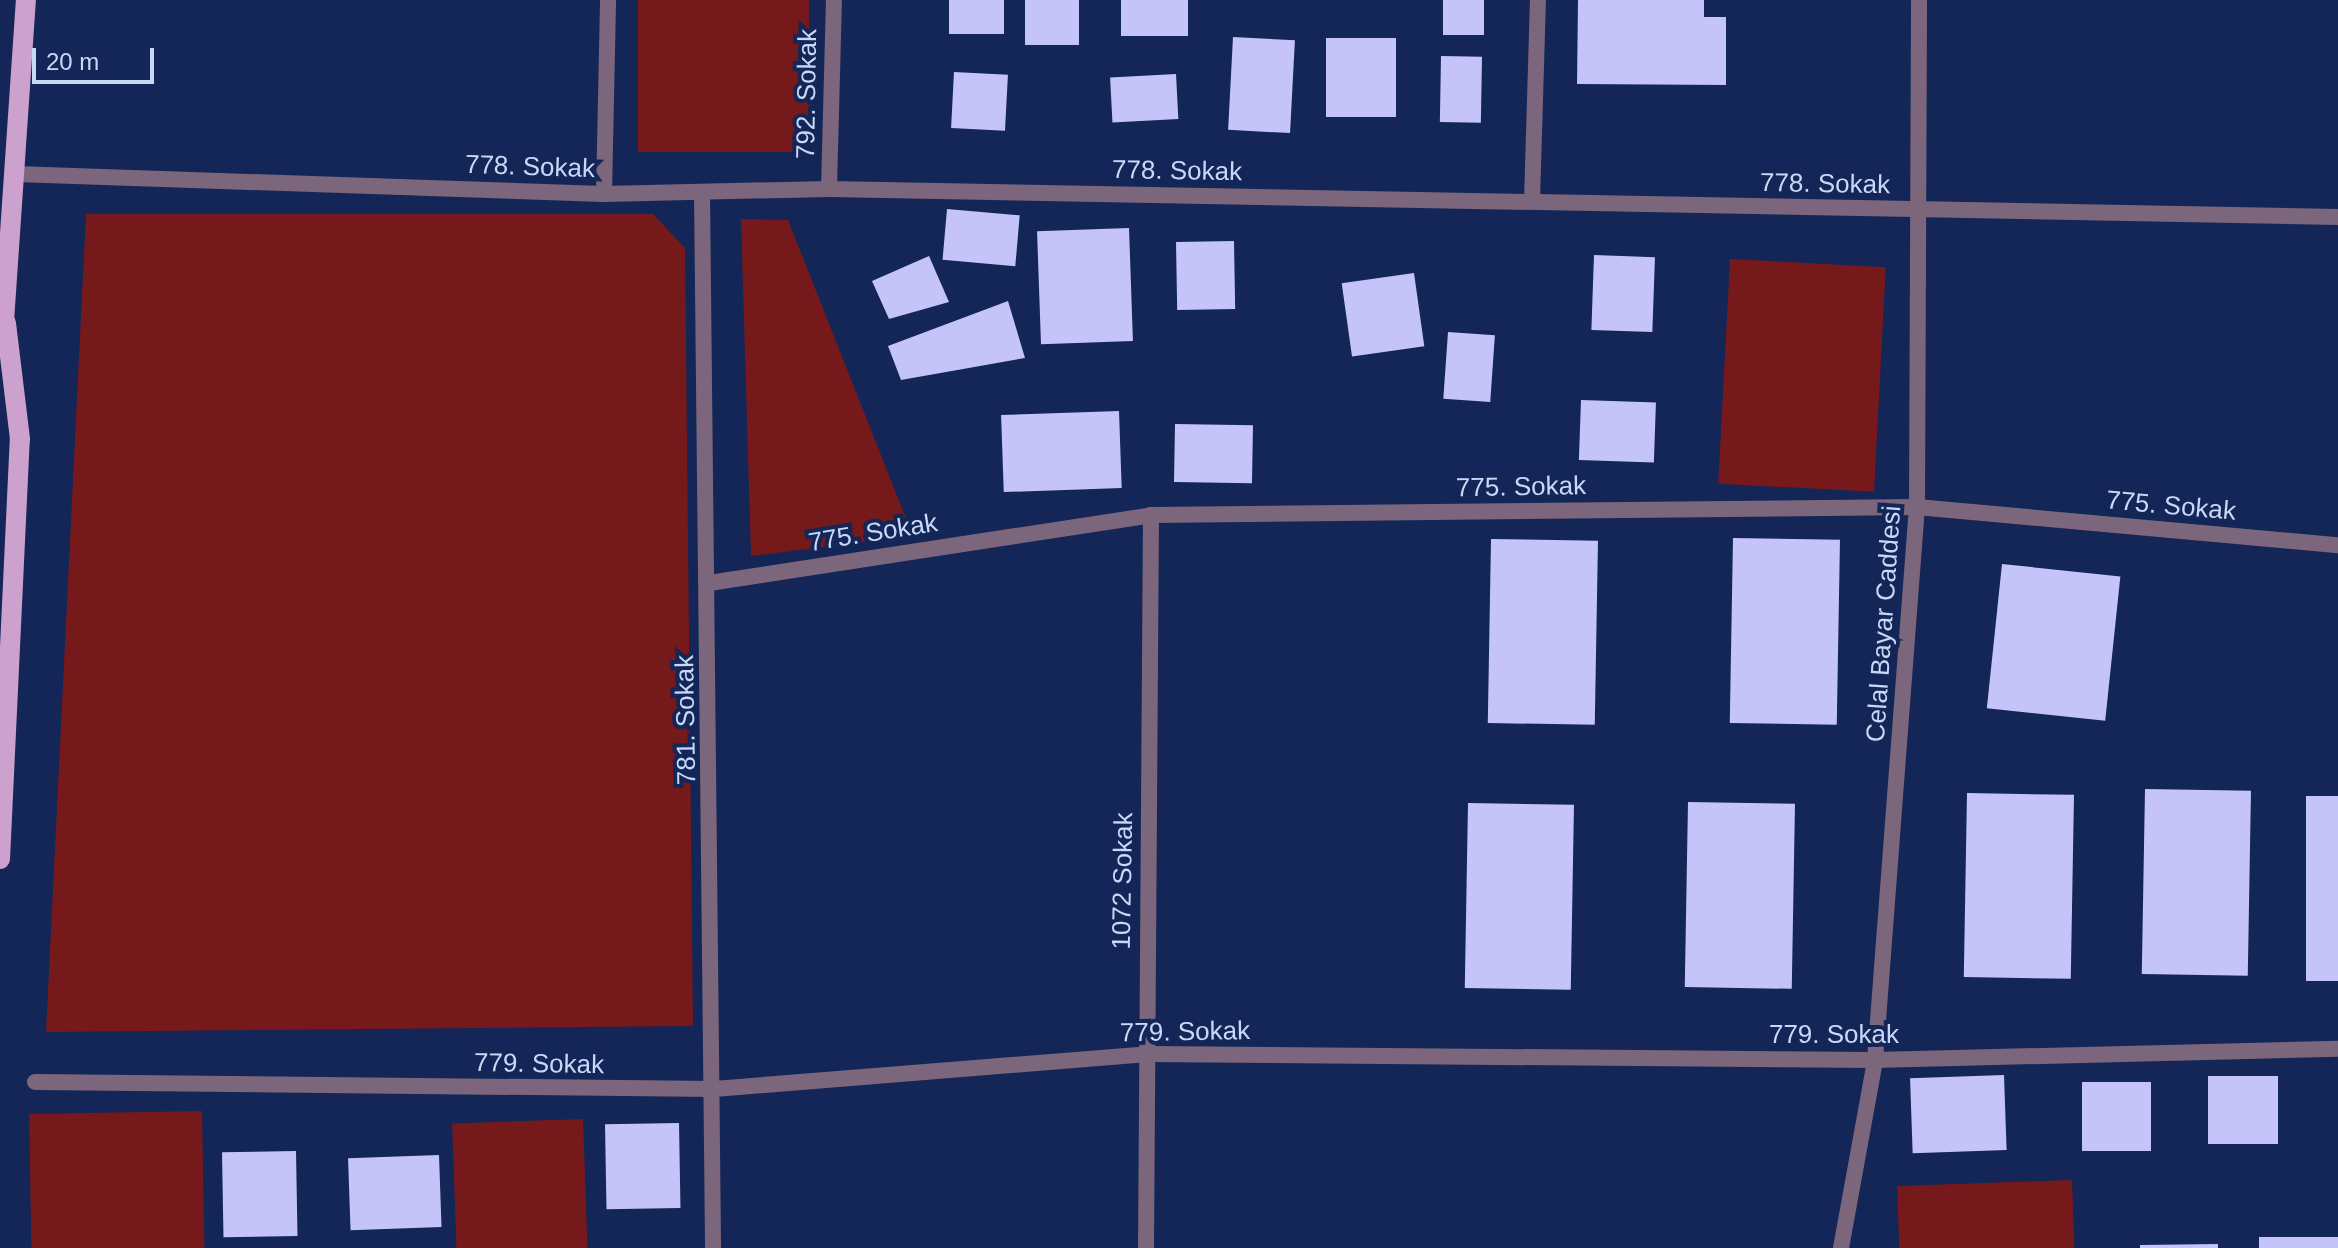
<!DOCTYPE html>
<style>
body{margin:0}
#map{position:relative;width:2338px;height:1248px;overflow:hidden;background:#132657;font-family:Arial,sans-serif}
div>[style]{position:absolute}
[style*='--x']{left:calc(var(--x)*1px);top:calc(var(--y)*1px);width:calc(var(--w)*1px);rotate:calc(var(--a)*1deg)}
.green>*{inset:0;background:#75191b;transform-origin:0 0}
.building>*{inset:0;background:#c5c4f9;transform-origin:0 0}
.minor>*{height:16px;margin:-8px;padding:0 8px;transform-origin:8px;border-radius:8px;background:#7b667b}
.tertiary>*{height:16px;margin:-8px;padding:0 8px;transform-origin:8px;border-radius:8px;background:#7b667b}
.primary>*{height:20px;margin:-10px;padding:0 10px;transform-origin:10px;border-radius:10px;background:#cca1cd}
span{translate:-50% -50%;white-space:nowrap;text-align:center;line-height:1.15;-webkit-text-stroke:8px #132657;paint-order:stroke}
.street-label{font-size:26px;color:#c9d8f7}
.scale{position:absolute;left:32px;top:48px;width:122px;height:36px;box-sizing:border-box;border:4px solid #c9d8f7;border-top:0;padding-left:10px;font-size:24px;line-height:28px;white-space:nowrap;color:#c9d8f7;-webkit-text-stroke:6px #132657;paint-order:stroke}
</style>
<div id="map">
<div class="green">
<i style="left:638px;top:0;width:171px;height:152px"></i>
<i style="clip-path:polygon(86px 214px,653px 214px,685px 248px,693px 1026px,46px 1032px)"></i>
<i style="clip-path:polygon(741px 219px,788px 220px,913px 536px,751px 556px)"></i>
<i style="left:1730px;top:259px;width:156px;height:225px;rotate:3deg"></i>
<i style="left:202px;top:1111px;width:137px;height:173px;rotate:89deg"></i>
<i style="left:583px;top:1119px;width:129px;height:131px;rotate:88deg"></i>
<i style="left:2072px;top:1180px;width:68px;height:175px;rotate:88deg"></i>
</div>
<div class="building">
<i style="left:949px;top:0;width:55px;height:34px"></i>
<i style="left:1025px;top:0;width:54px;height:45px"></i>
<i style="left:1121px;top:0;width:67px;height:36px"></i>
<i style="left:1443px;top:0;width:41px;height:35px"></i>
<i style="clip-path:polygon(1578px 0,1704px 0,1704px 17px,1726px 17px,1726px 85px,1577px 84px)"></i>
<i style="left:1233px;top:37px;width:62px;height:93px;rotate:3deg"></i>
<i style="left:1396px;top:38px;width:79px;height:70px;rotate:90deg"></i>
<i style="left:1441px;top:56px;width:41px;height:66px;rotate:1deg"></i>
<i style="left:954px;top:72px;width:54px;height:56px;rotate:3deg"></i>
<i style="left:1176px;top:74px;width:45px;height:66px;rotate:87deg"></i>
<i style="left:947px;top:209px;width:73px;height:51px;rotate:5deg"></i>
<i style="left:1129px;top:228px;width:113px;height:92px;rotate:88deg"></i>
<i style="left:1234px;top:241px;width:68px;height:58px;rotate:89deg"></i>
<i style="left:1594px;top:255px;width:61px;height:75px;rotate:2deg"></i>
<i style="clip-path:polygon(929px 256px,949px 302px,889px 319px,872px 281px)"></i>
<i style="left:1414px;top:273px;width:74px;height:73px;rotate:82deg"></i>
<i style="clip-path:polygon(1008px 301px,1025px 358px,901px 380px,888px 346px)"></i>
<i style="left:1448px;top:332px;width:47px;height:67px;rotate:4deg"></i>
<i style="left:1581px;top:400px;width:75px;height:60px;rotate:2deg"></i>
<i style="left:1119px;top:411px;width:77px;height:118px;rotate:88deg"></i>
<i style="left:1175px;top:424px;width:78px;height:58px;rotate:1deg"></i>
<i style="left:1733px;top:538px;width:107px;height:185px;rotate:1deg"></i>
<i style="left:1491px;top:539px;width:107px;height:184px;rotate:1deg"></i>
<i style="left:2002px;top:564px;width:119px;height:145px;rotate:6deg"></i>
<i style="left:2145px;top:789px;width:106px;height:185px;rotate:1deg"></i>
<i style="left:1967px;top:793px;width:107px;height:184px;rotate:1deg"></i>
<i style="left:2306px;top:796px;width:32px;height:185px"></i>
<i style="left:1688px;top:802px;width:107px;height:185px;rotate:1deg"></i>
<i style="left:1468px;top:803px;width:106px;height:185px;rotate:1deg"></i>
<i style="left:2004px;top:1075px;width:75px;height:94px;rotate:88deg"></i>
<i style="left:2208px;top:1076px;width:70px;height:68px"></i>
<i style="left:2082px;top:1082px;width:69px;height:69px"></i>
<i style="left:679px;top:1123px;width:85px;height:74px;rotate:89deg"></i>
<i style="left:296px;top:1151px;width:85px;height:74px;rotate:89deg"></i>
<i style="left:439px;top:1155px;width:72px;height:91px;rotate:88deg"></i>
<i style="left:2338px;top:1237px;width:11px;height:79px;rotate:90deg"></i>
<i style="clip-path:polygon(2218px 1244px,2218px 1248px,2140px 1248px,2140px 1245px)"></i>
</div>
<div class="minor">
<i style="--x:16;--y:174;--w:588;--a:1.95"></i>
<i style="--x:604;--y:194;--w:225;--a:-1.3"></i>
<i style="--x:829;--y:189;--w:1509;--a:1.06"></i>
<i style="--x:829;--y:189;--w:189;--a:-88.5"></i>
<i style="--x:702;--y:192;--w:1056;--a:89.4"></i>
<i style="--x:604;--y:194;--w:194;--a:-88.8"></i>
<i style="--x:1532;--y:201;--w:201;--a:-88.3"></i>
<i style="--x:709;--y:583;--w:447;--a:-8.7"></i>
<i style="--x:1151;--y:515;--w:766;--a:-0.6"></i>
<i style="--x:1917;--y:507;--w:423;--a:5.2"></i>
<i style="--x:35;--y:1082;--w:679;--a:0.59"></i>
<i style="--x:714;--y:1089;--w:432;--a:-4.6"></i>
<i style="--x:1145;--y:1054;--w:730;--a:0.47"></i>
<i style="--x:1875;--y:1060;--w:463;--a:-1.4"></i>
<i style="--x:1146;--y:1248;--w:733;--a:-89.61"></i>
</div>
<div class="tertiary">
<i style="--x:1841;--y:1248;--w:191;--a:-79.7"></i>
<i style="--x:1875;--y:1060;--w:555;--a:-85.66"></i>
<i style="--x:1917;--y:507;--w:507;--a:-89.77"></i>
</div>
<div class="primary">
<i style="--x:3;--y:336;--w:337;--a:-86.1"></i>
<i style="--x:0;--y:859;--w:420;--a:-87.3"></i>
<i style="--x:20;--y:439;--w:117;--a:-96.9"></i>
</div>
<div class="street-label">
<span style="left:807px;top:94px;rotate:-89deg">792. Sokak</span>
<span style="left:530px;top:167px;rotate:2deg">778. Sokak</span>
<span style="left:1177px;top:171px;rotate:1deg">778. Sokak</span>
<span style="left:1825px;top:184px;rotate:1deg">778. Sokak</span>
<span style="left:1521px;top:487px;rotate:-1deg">775. Sokak</span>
<span style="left:2171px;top:506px;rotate:5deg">775. Sokak</span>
<span style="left:873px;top:533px;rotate:-9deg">775. Sokak</span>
<span style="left:1884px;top:624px;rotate:-86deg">Celal Bayar Caddesi</span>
<span style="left:686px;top:720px;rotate:-91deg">781. Sokak</span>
<span style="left:1123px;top:881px;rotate:-89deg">1072 Sokak</span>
<span style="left:1185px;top:1032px;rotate:-1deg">779. Sokak</span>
<span style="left:1834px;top:1035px">779. Sokak</span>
<span style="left:539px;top:1064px;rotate:1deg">779. Sokak</span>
</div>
<div class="scale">20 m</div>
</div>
